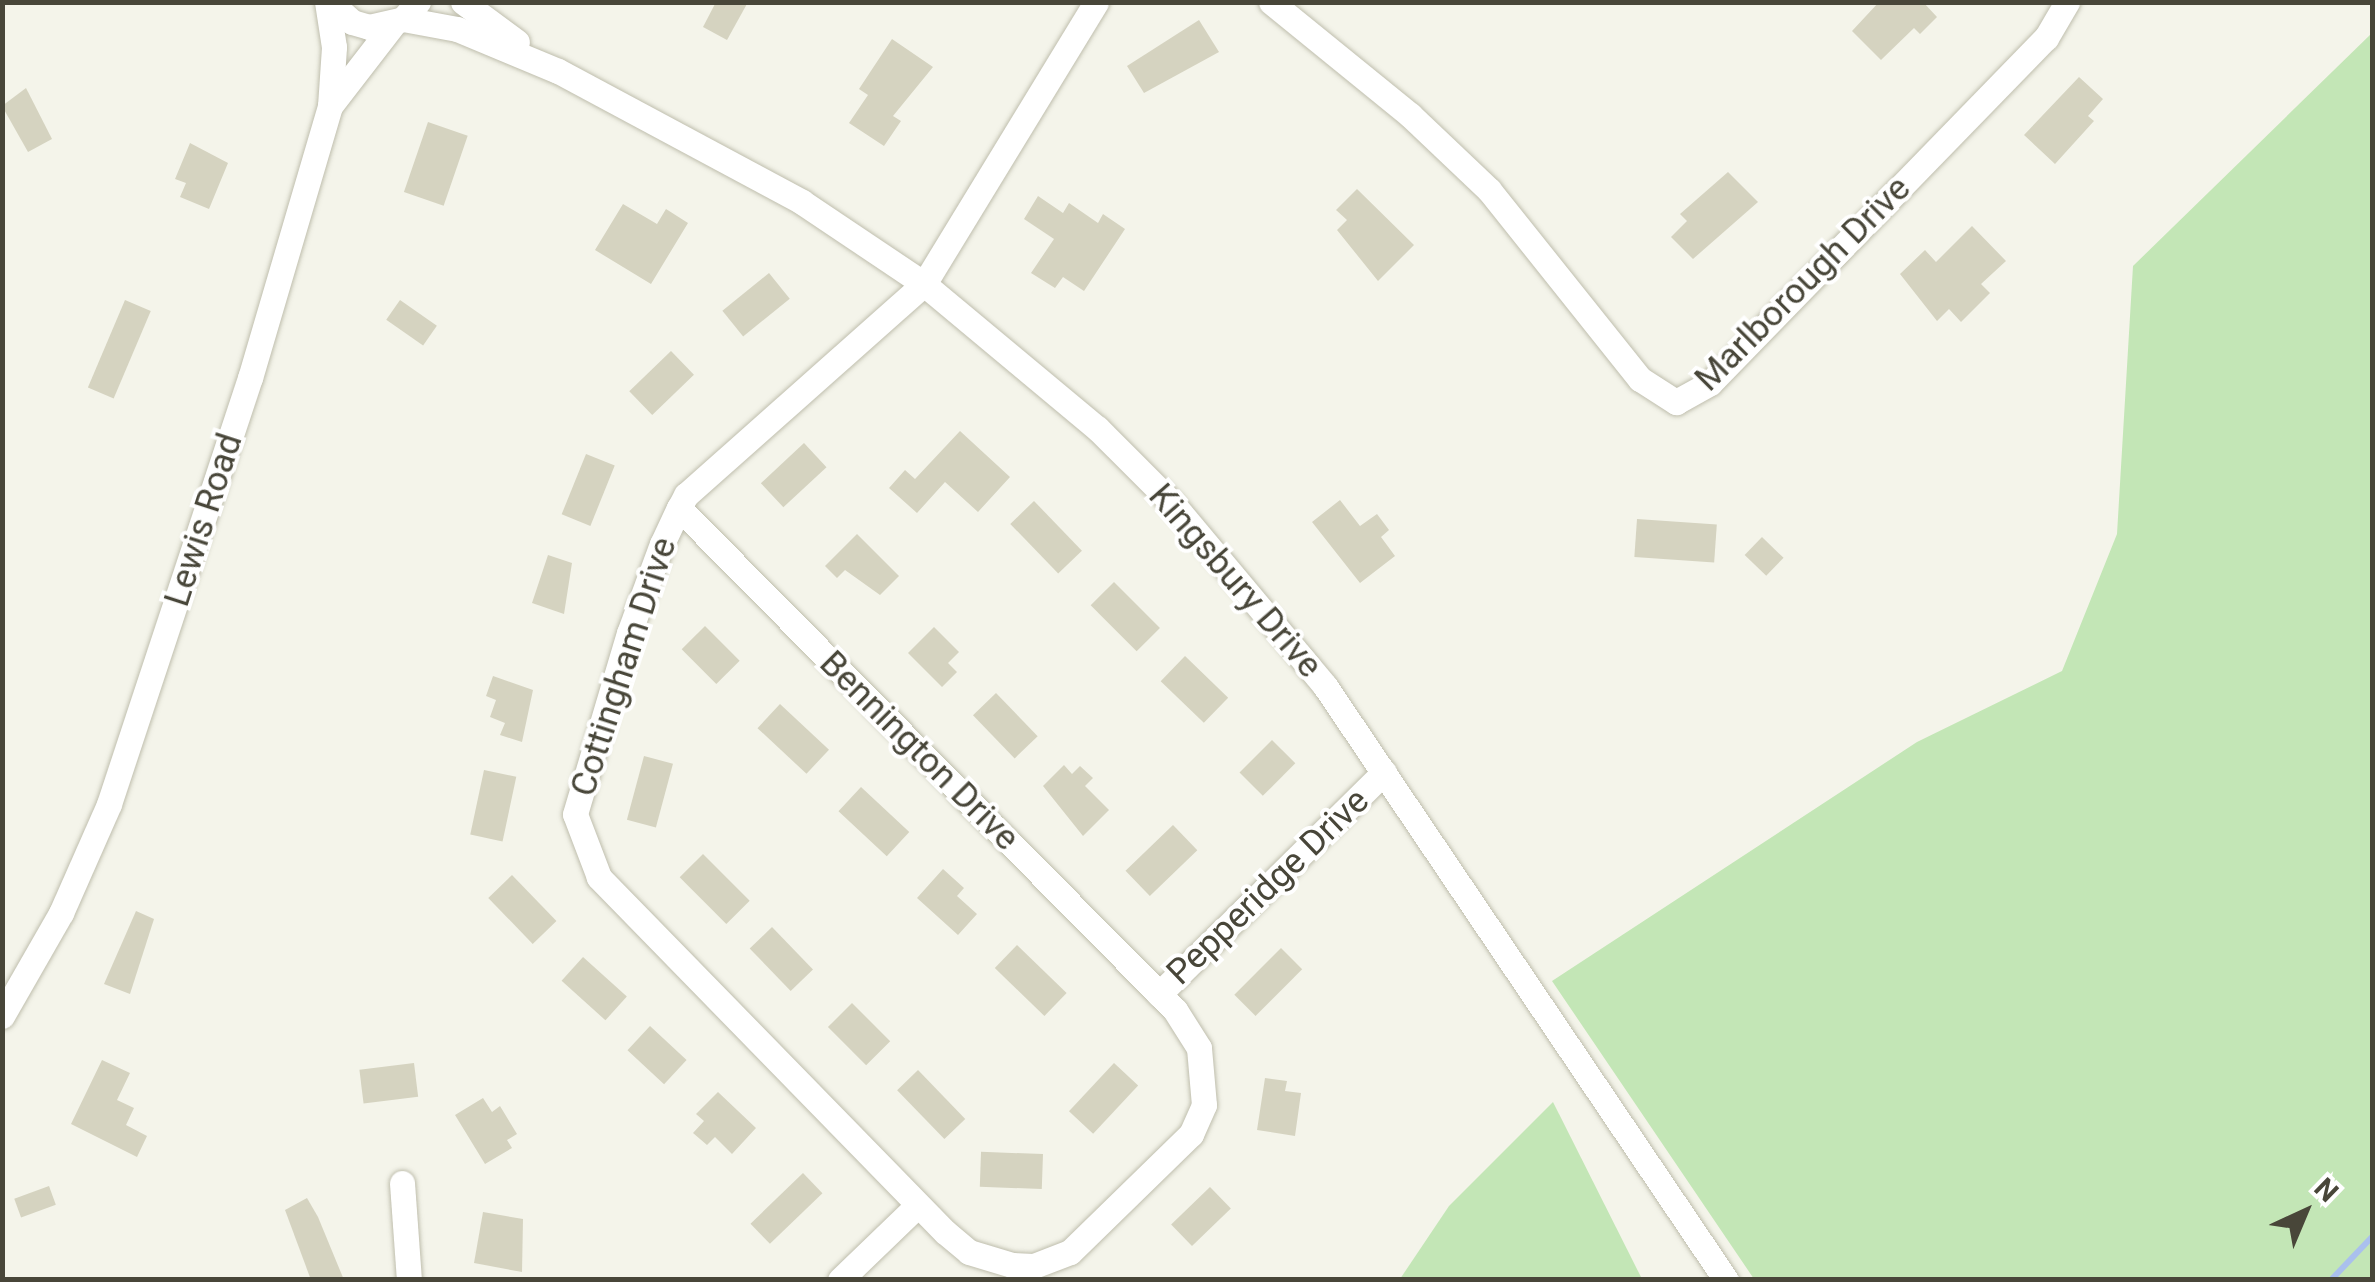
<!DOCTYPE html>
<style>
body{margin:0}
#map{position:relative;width:2375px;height:1282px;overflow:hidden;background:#f4f4ea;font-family:Roboto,sans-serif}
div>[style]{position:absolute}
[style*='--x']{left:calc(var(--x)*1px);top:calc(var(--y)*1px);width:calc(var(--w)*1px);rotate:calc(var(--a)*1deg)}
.green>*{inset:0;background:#c3e6b6}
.stream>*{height:6px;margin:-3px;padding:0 3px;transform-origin:3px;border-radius:3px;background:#aac0ed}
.building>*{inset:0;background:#d5d3c0;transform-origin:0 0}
.roads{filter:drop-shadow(0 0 2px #bfbead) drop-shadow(0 0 2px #bfbead)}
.minor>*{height:25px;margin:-12.5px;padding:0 12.5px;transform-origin:12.5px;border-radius:12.5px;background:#fff}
span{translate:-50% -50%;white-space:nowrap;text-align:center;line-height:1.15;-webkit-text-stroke:8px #fff;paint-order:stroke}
.street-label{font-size:35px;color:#484639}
.frame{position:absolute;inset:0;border:5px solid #484639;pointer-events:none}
.north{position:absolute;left:2255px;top:1162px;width:100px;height:100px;-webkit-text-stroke:8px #fff;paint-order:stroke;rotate:44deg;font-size:28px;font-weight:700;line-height:40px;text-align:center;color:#484639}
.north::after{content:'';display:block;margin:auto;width:35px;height:45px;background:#484639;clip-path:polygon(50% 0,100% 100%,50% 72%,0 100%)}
</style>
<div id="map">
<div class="green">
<i style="clip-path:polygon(2372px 33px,2372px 1279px,1754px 1279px,1552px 981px,1917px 742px,2062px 671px,2117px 534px,2133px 266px)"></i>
<i style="clip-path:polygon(1553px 1102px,1642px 1279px,1400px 1279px,1449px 1206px)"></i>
</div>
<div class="stream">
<i style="--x:2331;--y:1280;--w:59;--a:-46.4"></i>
</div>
<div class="building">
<i style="clip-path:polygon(716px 2px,748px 2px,727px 40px,703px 27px)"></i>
<i style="clip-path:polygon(1879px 2px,1923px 2px,1937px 17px,1920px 34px,1914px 28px,1881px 60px,1852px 31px)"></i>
<i style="clip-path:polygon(1199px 20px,1219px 52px,1144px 93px,1127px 66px)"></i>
<i style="clip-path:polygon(892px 39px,933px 67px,893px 116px,901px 121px,884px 146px,849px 123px,868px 95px,859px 89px)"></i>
<i style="clip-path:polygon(2079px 77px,2103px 99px,2088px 116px,2094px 121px,2055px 164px,2024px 135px)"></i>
<i style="clip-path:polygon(26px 88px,52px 139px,28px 152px,2px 106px)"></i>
<i style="left:428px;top:122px;width:42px;height:74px;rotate:19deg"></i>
<i style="clip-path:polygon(190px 143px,228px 163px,209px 209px,180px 197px,186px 183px,175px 179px)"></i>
<i style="clip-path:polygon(1728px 172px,1758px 202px,1693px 259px,1671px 237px,1687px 221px,1680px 214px)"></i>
<i style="clip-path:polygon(1357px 189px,1414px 245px,1378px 281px,1337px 230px,1347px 220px,1336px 210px)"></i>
<i style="clip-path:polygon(1038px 196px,1063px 213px,1069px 203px,1098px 223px,1103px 214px,1125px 229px,1084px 291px,1063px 277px,1055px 288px,1031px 273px,1054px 239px,1024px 219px)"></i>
<i style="clip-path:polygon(623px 204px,657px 224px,666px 209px,688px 223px,651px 284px,595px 250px)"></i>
<i style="clip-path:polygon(1972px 226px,2006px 261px,1981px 284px,1990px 293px,1961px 322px,1949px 309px,1937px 321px,1900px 274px,1925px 250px,1936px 262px)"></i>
<i style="left:769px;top:273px;width:33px;height:60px;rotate:51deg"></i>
<i style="left:125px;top:300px;width:28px;height:95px;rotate:23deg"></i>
<i style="left:400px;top:300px;width:45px;height:24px;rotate:35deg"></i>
<i style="left:671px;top:351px;width:33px;height:58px;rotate:46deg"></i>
<i style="clip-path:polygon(960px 431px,1010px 477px,978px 512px,945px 482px,917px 513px,889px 488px,905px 470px,915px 479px)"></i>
<i style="left:804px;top:443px;width:33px;height:59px;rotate:47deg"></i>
<i style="left:586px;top:454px;width:31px;height:65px;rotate:22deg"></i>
<i style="clip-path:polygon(1340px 500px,1360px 526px,1377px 514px,1389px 530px,1381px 537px,1395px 556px,1360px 583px,1312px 522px)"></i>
<i style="left:1034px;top:501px;width:69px;height:33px;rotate:46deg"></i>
<i style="left:1637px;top:519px;width:80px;height:38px;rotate:4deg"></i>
<i style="clip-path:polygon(857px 534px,899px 576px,880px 595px,845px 570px,837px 578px,825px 566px)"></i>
<i style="left:1762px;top:537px;width:30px;height:25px;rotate:44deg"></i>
<i style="clip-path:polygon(548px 555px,572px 563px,564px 614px,532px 603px)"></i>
<i style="left:1114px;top:582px;width:65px;height:33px;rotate:45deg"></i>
<i style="left:705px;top:626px;width:49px;height:33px;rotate:45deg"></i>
<i style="clip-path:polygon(934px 627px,959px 652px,948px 663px,957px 672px,942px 687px,908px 653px)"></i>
<i style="left:1185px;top:656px;width:60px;height:35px;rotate:44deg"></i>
<i style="clip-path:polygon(493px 676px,533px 690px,522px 742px,500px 735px,505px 723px,490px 717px,496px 700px,486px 696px)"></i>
<i style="left:996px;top:693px;width:60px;height:32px;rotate:46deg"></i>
<i style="left:780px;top:704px;width:67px;height:33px;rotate:43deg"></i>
<i style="left:1272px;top:740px;width:33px;height:46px;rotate:45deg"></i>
<i style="left:644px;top:756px;width:30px;height:66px;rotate:15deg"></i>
<i style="clip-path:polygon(1064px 765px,1072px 774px,1080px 766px,1093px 778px,1085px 786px,1109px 810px,1083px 836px,1043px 786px)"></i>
<i style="left:484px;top:770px;width:33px;height:66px;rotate:12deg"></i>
<i style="left:861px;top:787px;width:66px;height:33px;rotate:43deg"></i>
<i style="left:1173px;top:825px;width:35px;height:66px;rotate:46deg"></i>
<i style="left:703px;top:854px;width:66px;height:33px;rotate:45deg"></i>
<i style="clip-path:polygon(943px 869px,964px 888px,957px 896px,977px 914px,958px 935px,917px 898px)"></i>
<i style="left:512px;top:875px;width:64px;height:33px;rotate:46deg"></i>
<i style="clip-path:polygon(136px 911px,154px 919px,130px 994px,104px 984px)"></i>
<i style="left:772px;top:927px;width:59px;height:31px;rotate:46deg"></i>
<i style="left:1017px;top:945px;width:69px;height:32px;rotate:44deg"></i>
<i style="left:1281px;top:948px;width:30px;height:66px;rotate:45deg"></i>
<i style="left:583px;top:957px;width:59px;height:32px;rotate:42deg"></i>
<i style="left:852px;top:1003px;width:54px;height:34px;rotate:45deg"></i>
<i style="left:650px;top:1026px;width:50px;height:33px;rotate:43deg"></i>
<i style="clip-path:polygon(102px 1060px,130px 1073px,117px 1100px,134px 1108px,126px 1125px,147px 1136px,137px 1157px,71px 1124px)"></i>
<i style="left:414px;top:1063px;width:34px;height:55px;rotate:83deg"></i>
<i style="left:1114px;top:1063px;width:33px;height:66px;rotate:43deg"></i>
<i style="left:918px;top:1070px;width:68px;height:29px;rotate:46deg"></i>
<i style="clip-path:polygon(1265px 1078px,1287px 1081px,1285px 1091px,1301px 1093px,1295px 1136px,1257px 1130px)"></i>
<i style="clip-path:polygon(718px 1092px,756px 1128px,732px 1154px,715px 1137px,707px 1145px,693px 1133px,704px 1121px,696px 1114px)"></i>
<i style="clip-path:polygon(483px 1098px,492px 1112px,500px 1106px,517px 1134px,507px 1140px,512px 1148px,485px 1164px,455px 1115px)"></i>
<i style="left:1043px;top:1154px;width:35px;height:62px;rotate:92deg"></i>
<i style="left:803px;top:1173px;width:28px;height:73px;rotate:46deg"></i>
<i style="left:49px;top:1186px;width:20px;height:37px;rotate:70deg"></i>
<i style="left:1210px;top:1187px;width:30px;height:54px;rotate:46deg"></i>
<i style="clip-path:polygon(307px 1198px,318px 1217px,344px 1280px,311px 1280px,285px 1210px)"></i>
<i style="clip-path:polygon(483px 1212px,523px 1219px,522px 1272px,474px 1263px)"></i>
</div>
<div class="roads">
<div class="minor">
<i style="--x:330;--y:2;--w:30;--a:42"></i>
<i style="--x:352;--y:22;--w:18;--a:16"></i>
<i style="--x:369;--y:27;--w:35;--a:-13"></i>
<i style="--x:403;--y:19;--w:23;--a:-49"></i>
<i style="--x:463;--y:2;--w:67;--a:36.5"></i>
<i style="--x:1271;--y:2;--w:179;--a:39.1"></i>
<i style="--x:1410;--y:115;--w:109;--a:43.5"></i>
<i style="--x:1489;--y:190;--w:242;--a:51.4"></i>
<i style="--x:1640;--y:379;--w:43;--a:32.6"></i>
<i style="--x:1676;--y:402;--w:39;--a:-29"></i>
<i style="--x:1710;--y:383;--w:482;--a:-45.8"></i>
<i style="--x:2046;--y:38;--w:42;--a:-59.7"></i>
<i style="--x:403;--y:19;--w:55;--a:10.5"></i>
<i style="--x:457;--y:29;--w:109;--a:22.6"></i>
<i style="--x:558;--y:71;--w:277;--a:28.2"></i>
<i style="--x:802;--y:202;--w:147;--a:33.9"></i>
<i style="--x:924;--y:284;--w:225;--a:39.8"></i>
<i style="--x:1097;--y:428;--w:107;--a:45"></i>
<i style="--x:1173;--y:504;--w:237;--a:50.1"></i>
<i style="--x:1325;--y:686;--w:717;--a:55.98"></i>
<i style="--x:330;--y:106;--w:106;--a:-52.3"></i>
<i style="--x:679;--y:508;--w:706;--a:45.34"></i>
<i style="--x:1175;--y:1010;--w:45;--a:57.7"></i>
<i style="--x:1199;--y:1048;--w:57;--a:85"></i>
<i style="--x:1204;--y:1105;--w:32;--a:114"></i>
<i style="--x:1191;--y:1134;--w:169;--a:135.7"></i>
<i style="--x:1070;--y:1252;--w:40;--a:159"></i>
<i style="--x:1033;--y:1266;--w:21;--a:-177"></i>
<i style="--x:1012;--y:1265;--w:45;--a:-163.2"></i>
<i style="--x:969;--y:1252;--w:31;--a:-140"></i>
<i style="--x:945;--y:1232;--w:496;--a:-134.3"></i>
<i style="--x:599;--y:877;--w:67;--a:-110.9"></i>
<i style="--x:575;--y:814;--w:189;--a:-73.4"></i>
<i style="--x:629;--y:633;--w:95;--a:-69.7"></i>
<i style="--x:662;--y:544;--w:40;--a:-65"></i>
<i style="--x:679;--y:508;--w:15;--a:-62"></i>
<i style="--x:686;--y:495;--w:318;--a:-41.6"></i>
<i style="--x:924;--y:284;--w:330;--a:-58.6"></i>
<i style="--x:1159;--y:994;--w:316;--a:-44.6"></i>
<i style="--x:2;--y:1016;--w:119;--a:-60.2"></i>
<i style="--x:61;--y:913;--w:119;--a:-66.2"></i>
<i style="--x:109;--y:804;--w:449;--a:-71.7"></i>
<i style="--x:250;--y:378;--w:284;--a:-73.6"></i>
<i style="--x:330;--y:106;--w:59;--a:-86.1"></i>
<i style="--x:334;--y:47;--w:46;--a:-98.8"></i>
<i style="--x:402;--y:1183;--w:97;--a:85.9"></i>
<i style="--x:840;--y:1280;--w:108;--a:-43.9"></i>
</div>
</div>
<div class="street-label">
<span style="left:1803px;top:284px;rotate:-45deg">Marlborough Drive</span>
<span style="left:204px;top:520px;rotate:-72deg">Lewis Road</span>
<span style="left:1235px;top:581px;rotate:49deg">Kingsbury Drive</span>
<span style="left:624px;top:667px;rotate:-72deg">Cottingham Drive</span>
<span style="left:919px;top:751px;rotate:45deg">Bennington Drive</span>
<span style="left:1268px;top:887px;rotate:-44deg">Pepperidge Drive</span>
</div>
<div class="frame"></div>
<div class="north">N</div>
</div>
